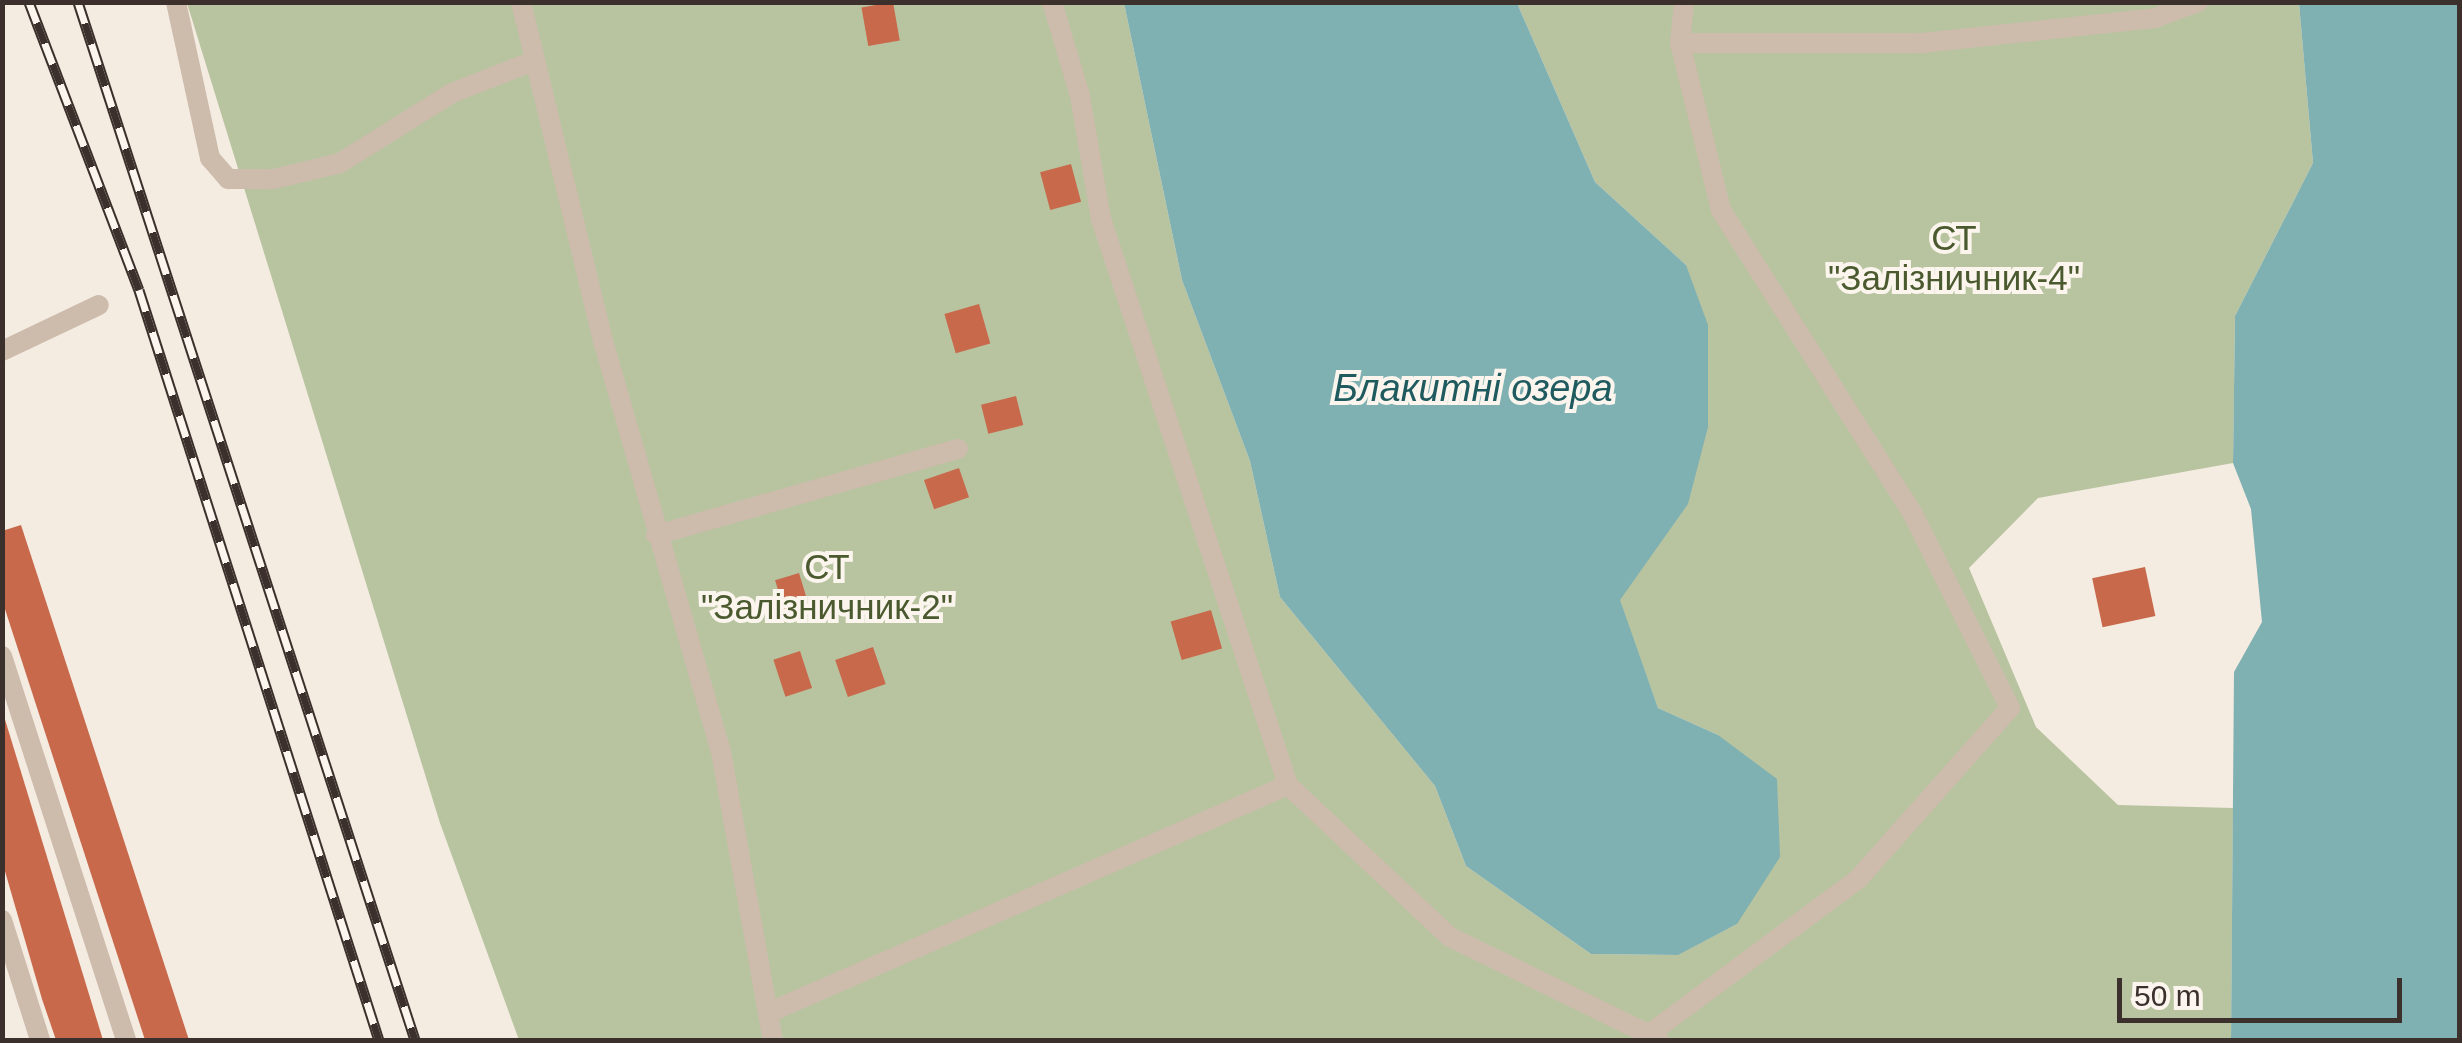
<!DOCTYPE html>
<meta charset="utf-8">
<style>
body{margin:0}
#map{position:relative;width:2462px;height:1043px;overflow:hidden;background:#f4ebe1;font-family:Helvetica,sans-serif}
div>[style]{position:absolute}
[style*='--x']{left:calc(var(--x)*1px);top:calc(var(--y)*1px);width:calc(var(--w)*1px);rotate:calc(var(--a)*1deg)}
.green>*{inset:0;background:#b8c4a0}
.water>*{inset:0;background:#7fb0b2}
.building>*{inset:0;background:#c8694b;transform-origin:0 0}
.lane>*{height:20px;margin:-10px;padding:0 10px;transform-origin:10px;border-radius:10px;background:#cdbbac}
.rail>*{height:11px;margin-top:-5.5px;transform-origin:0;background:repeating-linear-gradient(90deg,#fbf5ee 0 22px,#3b302b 0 44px);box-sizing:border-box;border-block:2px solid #3b302b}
span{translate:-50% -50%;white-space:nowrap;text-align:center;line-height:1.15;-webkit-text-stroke:8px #fbf5ee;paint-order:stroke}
.park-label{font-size:35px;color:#4a5a2e}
.water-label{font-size:38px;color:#1f5a5e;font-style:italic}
.frame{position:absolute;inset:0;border:5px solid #3b302b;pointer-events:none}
.scale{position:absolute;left:2117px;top:978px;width:285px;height:45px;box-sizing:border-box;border:5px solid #3b302b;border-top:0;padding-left:12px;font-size:30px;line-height:35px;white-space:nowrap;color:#3b302b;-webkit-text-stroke:8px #fbf5ee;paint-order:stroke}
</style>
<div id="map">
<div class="green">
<i style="clip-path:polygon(187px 3px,1124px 3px,1182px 280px,1250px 461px,1280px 597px,1435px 786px,1466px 866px,1591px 954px,1677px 955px,1737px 924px,1718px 735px,1658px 708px,1619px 600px,1648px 553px,1686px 265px,1595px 182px,1517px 3px,2299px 3px,2313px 163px,2235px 316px,2233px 463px,2038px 498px,1969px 568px,2036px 727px,2118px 805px,2233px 808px,2231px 1040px,519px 1040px,440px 823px)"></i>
</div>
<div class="water">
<i style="clip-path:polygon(1124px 3px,1517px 3px,1595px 182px,1686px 265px,1708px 325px,1708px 427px,1688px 504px,1620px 600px,1658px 708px,1718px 735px,1777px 779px,1780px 857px,1737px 924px,1678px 955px,1591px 954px,1466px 866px,1435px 786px,1280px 597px,1250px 461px,1182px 280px)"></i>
<i style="clip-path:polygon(2299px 3px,2459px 3px,2459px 1040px,2231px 1040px,2234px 672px,2262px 622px,2251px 509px,2233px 463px,2235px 316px,2313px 163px)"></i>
</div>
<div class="building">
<i style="left:893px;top:2px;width:39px;height:32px;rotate:80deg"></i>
<i style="left:1071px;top:164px;width:39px;height:32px;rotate:75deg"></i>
<i style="left:979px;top:304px;width:41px;height:36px;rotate:74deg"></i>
<i style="left:1016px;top:396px;width:30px;height:36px;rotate:76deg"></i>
<i style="left:959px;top:468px;width:31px;height:37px;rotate:71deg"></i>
<i style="clip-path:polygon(21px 525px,189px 1040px,145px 1040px,2px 600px,2px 531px)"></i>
<i style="left:2145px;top:567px;width:50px;height:54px;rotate:78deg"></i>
<i style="left:799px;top:573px;width:31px;height:25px;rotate:73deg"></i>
<i style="left:1211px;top:610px;width:40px;height:42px;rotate:74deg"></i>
<i style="left:873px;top:647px;width:39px;height:40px;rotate:71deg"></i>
<i style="left:800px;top:651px;width:39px;height:28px;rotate:72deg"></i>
<i style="clip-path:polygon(2px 713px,3px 713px,103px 1040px,56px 1040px,42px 999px,2px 861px)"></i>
</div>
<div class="lane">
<i style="--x:176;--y:2;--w:160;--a:77.7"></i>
<i style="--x:210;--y:158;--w:28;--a:49"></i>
<i style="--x:228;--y:179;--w:46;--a:0"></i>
<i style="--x:274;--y:179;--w:68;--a:-13.6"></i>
<i style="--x:340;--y:163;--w:132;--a:-32"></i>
<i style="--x:452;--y:93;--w:85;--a:-21.4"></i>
<i style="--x:521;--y:2;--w:352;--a:76.4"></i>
<i style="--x:604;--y:344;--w:424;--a:74"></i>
<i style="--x:721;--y:752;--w:293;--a:79.8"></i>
<i style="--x:1052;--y:2;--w:98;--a:73.4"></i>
<i style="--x:1080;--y:96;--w:125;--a:80.3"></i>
<i style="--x:1101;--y:219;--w:596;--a:71.72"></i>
<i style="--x:1680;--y:43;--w:242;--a:0"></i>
<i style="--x:1922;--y:43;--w:234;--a:-6.1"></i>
<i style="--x:2155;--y:18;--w:46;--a:-20.4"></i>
<i style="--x:2;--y:351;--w:107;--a:-25.4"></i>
<i style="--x:656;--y:535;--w:314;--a:-15.9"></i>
<i style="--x:2;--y:656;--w:404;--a:72.1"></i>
<i style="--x:2;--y:920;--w:126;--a:72.4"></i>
<i style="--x:768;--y:1013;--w:568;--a:-23.68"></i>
<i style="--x:1288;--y:785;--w:222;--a:43.2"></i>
<i style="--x:1450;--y:937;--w:232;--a:26.1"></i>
<i style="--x:1652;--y:1032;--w:258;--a:-36.6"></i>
<i style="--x:1859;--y:878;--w:227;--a:-48.4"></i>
<i style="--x:2010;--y:708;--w:217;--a:-116.6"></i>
<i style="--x:1913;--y:514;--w:360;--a:-122.3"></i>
<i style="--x:1721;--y:210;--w:172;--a:-103.8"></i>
<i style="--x:1680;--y:43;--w:41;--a:-84.4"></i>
</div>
<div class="rail">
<i style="--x:29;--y:2;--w:308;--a:69.1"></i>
<i style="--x:139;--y:290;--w:787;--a:72.26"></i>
<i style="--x:78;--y:2;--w:1091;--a:72.01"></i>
</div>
<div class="park-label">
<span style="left:1954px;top:258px">СТ<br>"Залізничник-4"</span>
<span style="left:827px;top:587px">СТ<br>"Залізничник-2"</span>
</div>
<div class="water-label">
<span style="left:1473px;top:389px">Блакитні озера</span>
</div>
<div class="frame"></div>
<div class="scale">50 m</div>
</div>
